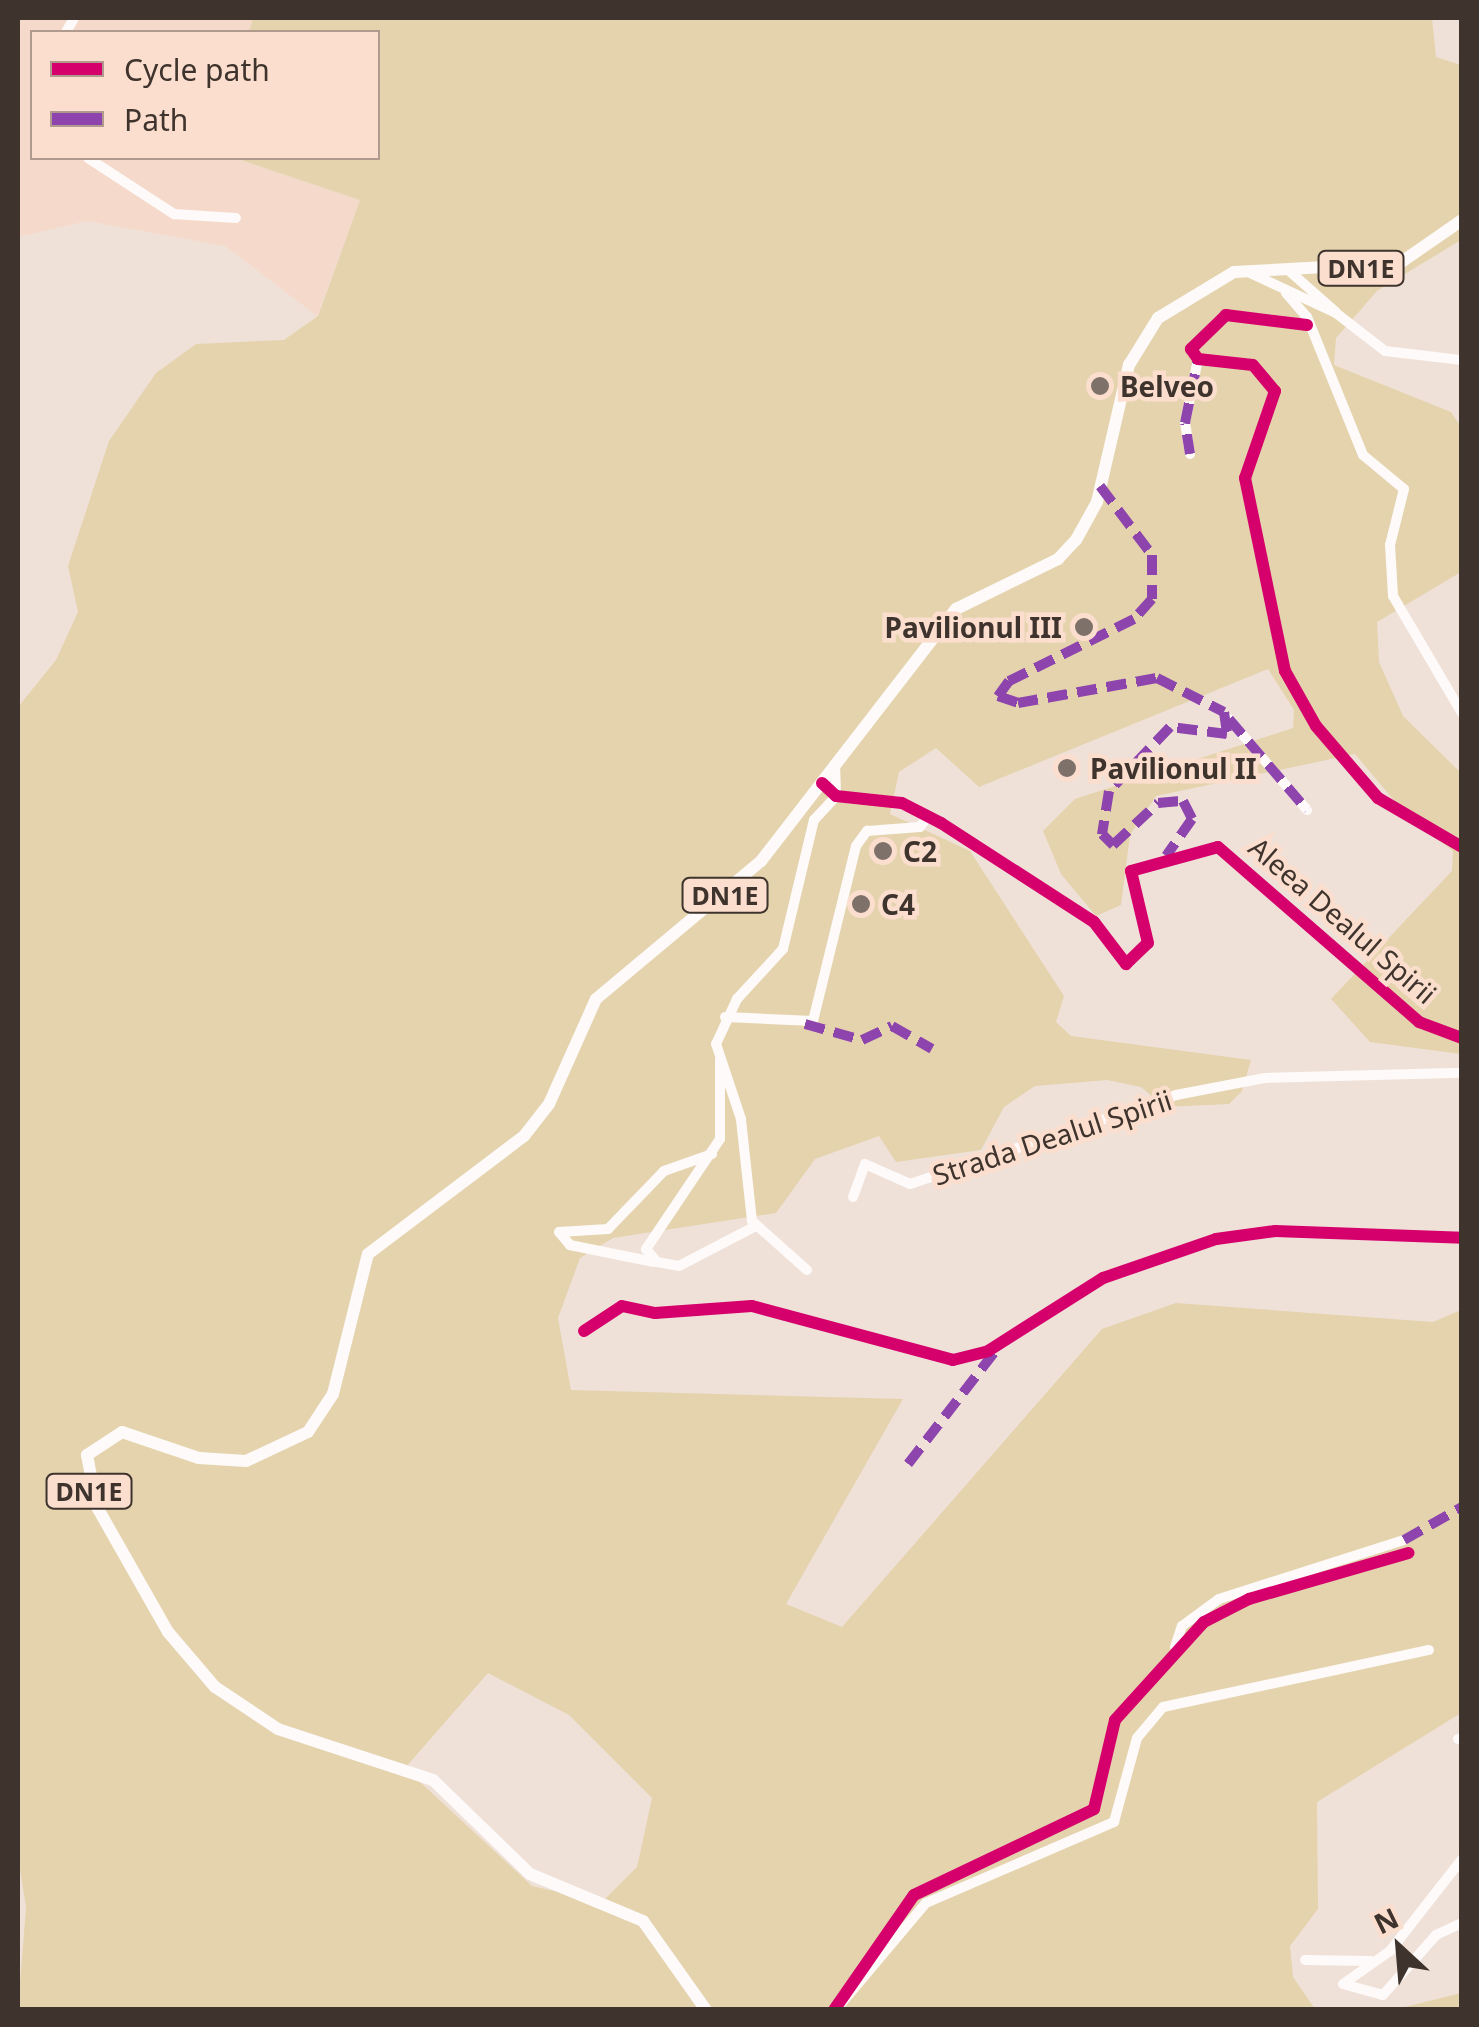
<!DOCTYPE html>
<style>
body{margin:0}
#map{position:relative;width:1479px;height:2027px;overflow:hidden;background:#f0e1d8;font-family:"Noto Sans",sans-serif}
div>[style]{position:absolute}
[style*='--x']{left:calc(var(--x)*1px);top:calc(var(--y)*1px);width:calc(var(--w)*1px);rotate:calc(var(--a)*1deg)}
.built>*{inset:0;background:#f5dacb}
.green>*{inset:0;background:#e4d3ad}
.minor>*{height:10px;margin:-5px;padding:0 5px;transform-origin:5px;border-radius:5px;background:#fdfaf9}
.major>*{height:12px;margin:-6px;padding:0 6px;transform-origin:6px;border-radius:6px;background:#fdfaf9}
.quiet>*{height:10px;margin-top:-5px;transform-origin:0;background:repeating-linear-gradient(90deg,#8e44ad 0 20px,transparent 0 30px)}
.cycleway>*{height:12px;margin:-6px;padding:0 6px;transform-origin:6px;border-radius:6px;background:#d6006c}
.dots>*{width:28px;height:28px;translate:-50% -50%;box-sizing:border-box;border:5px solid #fbdece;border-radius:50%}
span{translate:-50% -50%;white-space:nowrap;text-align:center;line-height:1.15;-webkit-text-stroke:9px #fbdece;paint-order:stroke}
.shield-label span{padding:2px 8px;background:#fbdece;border:2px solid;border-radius:8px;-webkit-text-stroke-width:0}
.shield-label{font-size:25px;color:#3f342d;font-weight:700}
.poi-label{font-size:28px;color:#3f342d;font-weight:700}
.left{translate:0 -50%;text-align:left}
.right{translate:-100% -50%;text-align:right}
.street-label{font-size:28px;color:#3f342d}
.frame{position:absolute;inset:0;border:20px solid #3f342d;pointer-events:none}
.legend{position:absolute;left:30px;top:30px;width:350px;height:130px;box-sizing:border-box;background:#fbdece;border:2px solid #b09a8e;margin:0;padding:12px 18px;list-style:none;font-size:30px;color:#3f342d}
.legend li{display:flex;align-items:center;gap:20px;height:50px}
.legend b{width:50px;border:2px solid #b09a8e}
.north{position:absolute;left:1349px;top:1897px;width:100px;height:100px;-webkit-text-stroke:8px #fbdece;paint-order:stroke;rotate:334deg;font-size:28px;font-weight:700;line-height:40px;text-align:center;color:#3f342d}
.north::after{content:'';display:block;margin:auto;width:35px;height:45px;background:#3f342d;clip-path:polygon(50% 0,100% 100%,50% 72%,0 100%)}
</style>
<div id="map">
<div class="built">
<i style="clip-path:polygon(18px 18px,253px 18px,249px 32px,32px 32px,32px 158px,235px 158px,360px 200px,317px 316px,225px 246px,87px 221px,18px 237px)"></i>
</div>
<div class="green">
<i style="clip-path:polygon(evenodd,253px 18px,1432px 18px,1436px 57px,1461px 65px,1461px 240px,1377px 291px,1336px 338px,1334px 365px,1451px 412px,1461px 427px,1461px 572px,1377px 622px,1379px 662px,1403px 716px,1461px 773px,1461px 1054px,1370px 1042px,1331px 999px,1452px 871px,1453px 851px,1408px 817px,1355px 754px,1156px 796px,1130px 835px,1121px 905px,1096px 916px,1061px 874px,1043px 831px,1075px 799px,1293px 728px,1294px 710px,1268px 669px,979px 787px,936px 748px,899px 772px,890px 814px,970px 851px,1064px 996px,1056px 1022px,1071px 1036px,1251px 1060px,1242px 1091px,1229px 1104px,1164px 1107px,1141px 1087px,1107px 1080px,1035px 1086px,1004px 1107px,981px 1150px,896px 1162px,879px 1136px,815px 1159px,776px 1213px,613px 1238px,580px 1258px,558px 1318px,571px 1390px,903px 1399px,786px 1604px,842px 1627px,1102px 1329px,1176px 1303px,1433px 1322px,1461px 1310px,1461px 1713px,1317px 1802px,1318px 1909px,1290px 1946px,1293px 1977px,1315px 2009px,18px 2009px,26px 1907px,18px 1856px,18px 707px,56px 660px,78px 612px,68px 566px,109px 441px,156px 373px,196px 344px,284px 340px,318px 316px,360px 200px,235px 158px,378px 158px,378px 32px,249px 32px,253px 18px,488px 1673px,569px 1715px,652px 1798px,637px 1867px,602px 1902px,532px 1886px,405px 1768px,488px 1673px)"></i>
<i style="clip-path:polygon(1461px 1993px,1461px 2009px,1395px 2009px,1397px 2009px)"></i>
</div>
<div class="minor">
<i style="--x:66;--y:32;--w:16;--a:-60"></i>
<i style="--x:88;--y:158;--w:103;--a:33.1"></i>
<i style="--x:174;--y:214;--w:62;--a:3.7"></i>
<i style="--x:1287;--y:269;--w:65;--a:41.3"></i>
<i style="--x:1248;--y:272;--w:97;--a:25"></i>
<i style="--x:1336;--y:313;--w:62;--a:37.8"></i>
<i style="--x:1385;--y:351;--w:78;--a:6.7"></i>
<i style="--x:1286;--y:293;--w:32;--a:49"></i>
<i style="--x:1307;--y:317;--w:149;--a:67.9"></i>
<i style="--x:1363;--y:455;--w:53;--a:39.7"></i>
<i style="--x:1404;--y:489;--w:58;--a:104"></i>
<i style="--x:1390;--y:545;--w:51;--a:86.6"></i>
<i style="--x:1393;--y:596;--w:136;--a:59.5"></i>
<i style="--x:1307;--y:325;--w:82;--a:-173"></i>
<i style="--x:1226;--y:315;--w:49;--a:135.8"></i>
<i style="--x:1191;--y:349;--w:12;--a:55"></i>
<i style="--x:1198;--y:359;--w:55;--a:6.2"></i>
<i style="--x:1253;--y:365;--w:34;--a:50"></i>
<i style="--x:1275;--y:391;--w:92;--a:109"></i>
<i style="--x:1245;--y:478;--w:197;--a:78.3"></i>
<i style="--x:1285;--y:671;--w:63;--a:60.6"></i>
<i style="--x:1316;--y:726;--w:95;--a:49.3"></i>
<i style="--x:1378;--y:798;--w:97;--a:30.3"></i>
<i style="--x:1190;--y:454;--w:31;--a:-99"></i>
<i style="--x:1185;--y:423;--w:65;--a:-78.5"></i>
<i style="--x:1229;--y:719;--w:120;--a:49.4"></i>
<i style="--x:835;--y:764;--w:32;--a:88"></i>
<i style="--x:822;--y:783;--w:19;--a:43"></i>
<i style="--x:836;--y:796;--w:66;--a:6.1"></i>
<i style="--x:902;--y:803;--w:44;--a:27.1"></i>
<i style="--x:941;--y:823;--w:182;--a:32.9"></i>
<i style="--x:1094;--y:922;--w:53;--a:52.7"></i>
<i style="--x:1126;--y:964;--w:30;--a:-44"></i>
<i style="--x:1148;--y:943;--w:74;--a:-103.3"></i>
<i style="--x:1131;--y:871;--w:90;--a:-15.4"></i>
<i style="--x:1218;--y:847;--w:267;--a:41"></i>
<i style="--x:1419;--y:1022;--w:46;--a:20.4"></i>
<i style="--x:725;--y:1017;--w:88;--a:2.6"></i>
<i style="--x:813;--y:1021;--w:180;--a:-76.2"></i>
<i style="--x:856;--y:846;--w:19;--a:-54"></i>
<i style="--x:867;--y:831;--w:53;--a:-4.3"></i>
<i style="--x:920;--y:827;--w:14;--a:-54"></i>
<i style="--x:720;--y:1060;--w:79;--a:90"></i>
<i style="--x:720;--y:1139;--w:133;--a:123.9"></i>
<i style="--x:646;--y:1249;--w:17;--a:50"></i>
<i style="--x:657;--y:1262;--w:22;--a:10"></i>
<i style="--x:679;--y:1266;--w:85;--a:-27.5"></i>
<i style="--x:853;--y:1197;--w:35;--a:-70"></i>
<i style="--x:865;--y:1164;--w:49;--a:24"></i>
<i style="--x:910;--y:1184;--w:280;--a:-18.5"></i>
<i style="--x:1176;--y:1095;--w:91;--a:-10.8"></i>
<i style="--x:1265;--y:1078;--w:197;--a:-1.5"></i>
<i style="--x:654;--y:1262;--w:86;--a:-168.6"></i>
<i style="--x:570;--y:1245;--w:17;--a:-130"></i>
<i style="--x:559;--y:1232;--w:49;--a:-3.5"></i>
<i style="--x:608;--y:1229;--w:81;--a:-46"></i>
<i style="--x:664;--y:1171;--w:51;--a:-19.5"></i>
<i style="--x:807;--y:1270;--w:74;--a:-138.3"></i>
<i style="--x:752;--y:1221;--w:103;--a:-96.2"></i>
<i style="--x:741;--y:1119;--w:79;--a:-108.4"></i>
<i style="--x:716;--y:1044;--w:50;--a:-65"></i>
<i style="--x:737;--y:999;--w:68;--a:-47.4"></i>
<i style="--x:783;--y:949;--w:133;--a:-76.5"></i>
<i style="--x:814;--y:820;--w:33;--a:-47"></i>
<i style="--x:584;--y:1331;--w:45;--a:-33.3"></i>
<i style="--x:622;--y:1306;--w:34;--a:12"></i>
<i style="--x:655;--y:1313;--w:97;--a:-4.1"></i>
<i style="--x:752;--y:1306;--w:208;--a:15"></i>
<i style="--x:953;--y:1360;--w:36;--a:-14"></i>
<i style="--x:988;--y:1351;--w:136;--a:-32.4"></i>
<i style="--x:1103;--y:1278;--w:120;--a:-19"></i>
<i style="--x:1216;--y:1239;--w:60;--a:-7.7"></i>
<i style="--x:1275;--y:1231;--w:187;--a:2.1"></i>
<i style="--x:1175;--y:1647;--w:22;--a:-72"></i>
<i style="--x:1182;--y:1626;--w:46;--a:-36.1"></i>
<i style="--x:1219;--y:1599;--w:194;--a:-17.7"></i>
<i style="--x:1458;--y:1739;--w:4;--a:0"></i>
<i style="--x:1462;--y:1859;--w:117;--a:128"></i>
<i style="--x:1390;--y:1951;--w:57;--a:144.9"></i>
<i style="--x:1343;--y:1984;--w:41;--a:15.4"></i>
<i style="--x:1383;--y:1995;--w:80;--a:-48.5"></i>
<i style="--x:1436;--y:1935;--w:29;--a:-25"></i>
<i style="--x:1305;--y:1960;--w:66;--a:0.9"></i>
<i style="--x:840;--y:2005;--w:133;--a:-49.9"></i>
<i style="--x:926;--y:1903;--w:205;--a:-23.3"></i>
<i style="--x:1114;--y:1822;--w:87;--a:-74.7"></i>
<i style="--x:1137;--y:1738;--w:40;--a:-50"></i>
<i style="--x:1163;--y:1707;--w:272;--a:-12.1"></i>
<i style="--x:834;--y:2010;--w:140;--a:-55.2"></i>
<i style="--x:914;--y:1895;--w:199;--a:-25.5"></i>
<i style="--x:1094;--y:1809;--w:91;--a:-76.7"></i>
<i style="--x:1115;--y:1720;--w:132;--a:-47.8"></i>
<i style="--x:1204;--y:1622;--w:51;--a:-27.1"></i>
<i style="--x:1249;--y:1599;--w:166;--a:-16.1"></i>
</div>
<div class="major">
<i style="--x:706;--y:2010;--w:109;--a:-125.3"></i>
<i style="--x:643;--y:1921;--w:122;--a:-157.4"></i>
<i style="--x:530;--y:1874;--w:135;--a:-135.9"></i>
<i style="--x:433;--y:1780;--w:163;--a:-161.8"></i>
<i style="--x:278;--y:1729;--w:76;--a:-146.3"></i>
<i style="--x:215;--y:1687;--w:72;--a:-130.5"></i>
<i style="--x:168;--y:1632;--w:144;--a:-119.6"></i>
<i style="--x:97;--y:1507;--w:53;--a:-100.9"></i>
<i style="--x:87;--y:1455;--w:42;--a:-33.3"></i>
<i style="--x:122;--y:1432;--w:81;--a:18.7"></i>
<i style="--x:199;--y:1458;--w:47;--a:3.7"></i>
<i style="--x:246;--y:1461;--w:68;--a:-25.1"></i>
<i style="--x:308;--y:1432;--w:45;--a:-56.7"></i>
<i style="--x:333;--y:1394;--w:144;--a:-76"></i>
<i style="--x:368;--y:1254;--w:196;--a:-37.1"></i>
<i style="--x:524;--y:1136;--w:41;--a:-52"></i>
<i style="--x:549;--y:1104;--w:115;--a:-65.9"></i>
<i style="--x:596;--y:999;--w:215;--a:-39.9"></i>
<i style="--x:761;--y:861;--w:319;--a:-52.3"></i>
<i style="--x:956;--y:609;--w:114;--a:-26.1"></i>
<i style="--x:1058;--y:559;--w:26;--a:-47"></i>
<i style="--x:1076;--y:540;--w:43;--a:-61.1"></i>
<i style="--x:1097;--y:502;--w:141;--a:-76.9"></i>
<i style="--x:1129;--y:365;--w:55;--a:-58.3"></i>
<i style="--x:1158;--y:318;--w:89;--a:-31.2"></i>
<i style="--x:1234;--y:272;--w:166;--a:-3.1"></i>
<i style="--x:1400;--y:263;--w:75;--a:-34.7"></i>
</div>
<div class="quiet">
<i style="--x:1190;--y:454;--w:31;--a:-99"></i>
<i style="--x:1185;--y:423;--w:65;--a:-78.5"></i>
<i style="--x:1100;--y:486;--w:86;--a:53"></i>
<i style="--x:1152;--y:555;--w:44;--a:90"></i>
<i style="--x:1152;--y:599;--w:27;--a:132"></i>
<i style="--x:1134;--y:619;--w:140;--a:153.6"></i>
<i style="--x:1009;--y:681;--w:19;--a:126"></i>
<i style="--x:998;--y:696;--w:21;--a:19"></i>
<i style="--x:1018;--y:703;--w:141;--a:-10.2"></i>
<i style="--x:1157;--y:678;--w:75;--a:26.9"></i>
<i style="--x:1224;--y:712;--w:22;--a:82"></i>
<i style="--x:1227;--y:734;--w:57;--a:-173"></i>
<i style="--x:1170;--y:727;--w:88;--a:133.6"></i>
<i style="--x:1109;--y:791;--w:44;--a:99.2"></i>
<i style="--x:1102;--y:834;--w:16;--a:45"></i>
<i style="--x:1113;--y:845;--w:62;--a:-43"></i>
<i style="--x:1158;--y:803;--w:25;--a:-5"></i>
<i style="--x:1183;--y:801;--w:20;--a:63"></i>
<i style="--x:1192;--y:819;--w:45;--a:125.1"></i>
<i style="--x:1229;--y:719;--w:120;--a:49.4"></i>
<i style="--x:805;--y:1024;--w:59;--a:15.7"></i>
<i style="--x:862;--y:1040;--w:33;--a:-25"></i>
<i style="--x:892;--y:1026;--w:46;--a:29.9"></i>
<i style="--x:908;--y:1464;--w:145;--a:-52.3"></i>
<i style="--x:1404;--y:1540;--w:67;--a:-29.6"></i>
</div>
<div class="cycleway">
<i style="--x:1307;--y:325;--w:82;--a:-173"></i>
<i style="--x:1226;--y:315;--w:49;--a:135.8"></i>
<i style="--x:1191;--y:349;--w:12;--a:55"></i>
<i style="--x:1198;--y:359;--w:55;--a:6.2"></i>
<i style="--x:1253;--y:365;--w:34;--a:50"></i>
<i style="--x:1275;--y:391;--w:92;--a:109"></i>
<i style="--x:1245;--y:478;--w:197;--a:78.3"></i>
<i style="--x:1285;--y:671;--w:63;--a:60.6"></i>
<i style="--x:1316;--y:726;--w:95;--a:49.3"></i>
<i style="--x:1378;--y:798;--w:97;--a:30.3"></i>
<i style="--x:822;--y:783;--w:19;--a:43"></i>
<i style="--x:836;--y:796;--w:66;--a:6.1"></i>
<i style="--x:902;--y:803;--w:44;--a:27.1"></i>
<i style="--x:941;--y:823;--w:182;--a:32.9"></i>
<i style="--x:1094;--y:922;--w:53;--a:52.7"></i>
<i style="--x:1126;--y:964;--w:30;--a:-44"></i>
<i style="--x:1148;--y:943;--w:74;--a:-103.3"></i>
<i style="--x:1131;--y:871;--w:90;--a:-15.4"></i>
<i style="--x:1218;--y:847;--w:267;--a:41"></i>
<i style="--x:1419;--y:1022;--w:46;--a:20.4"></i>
<i style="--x:584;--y:1331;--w:45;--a:-33.3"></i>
<i style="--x:622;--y:1306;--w:34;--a:12"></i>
<i style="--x:655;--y:1313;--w:97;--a:-4.1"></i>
<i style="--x:752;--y:1306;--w:208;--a:15"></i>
<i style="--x:953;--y:1360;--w:36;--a:-14"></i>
<i style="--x:988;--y:1351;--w:136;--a:-32.4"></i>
<i style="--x:1103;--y:1278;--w:120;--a:-19"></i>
<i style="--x:1216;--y:1239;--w:60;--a:-7.7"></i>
<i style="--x:1275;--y:1231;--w:187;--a:2.1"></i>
<i style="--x:834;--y:2010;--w:140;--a:-55.2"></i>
<i style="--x:914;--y:1895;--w:199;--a:-25.5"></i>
<i style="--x:1094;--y:1809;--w:91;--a:-76.7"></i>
<i style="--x:1115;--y:1720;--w:132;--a:-47.8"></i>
<i style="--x:1204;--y:1622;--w:51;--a:-27.1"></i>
<i style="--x:1249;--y:1599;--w:166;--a:-16.1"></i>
</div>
<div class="dots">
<i style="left:1100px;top:386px;background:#7d7169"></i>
<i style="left:1084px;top:627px;background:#7d7169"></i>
<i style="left:1067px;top:768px;background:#7d7169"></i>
<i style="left:883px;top:851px;background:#7d7169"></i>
<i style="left:861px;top:904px;background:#7d7169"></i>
</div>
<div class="shield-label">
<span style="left:1361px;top:268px">DN1E</span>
<span style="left:725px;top:895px">DN1E</span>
<span style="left:89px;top:1491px">DN1E</span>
</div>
<div class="poi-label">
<span class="left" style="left:1120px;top:386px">Belveo</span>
<span class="right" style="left:1062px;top:627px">Pavilionul III</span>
<span class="left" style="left:1090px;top:768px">Pavilionul II</span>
<span class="left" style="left:903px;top:851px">C2</span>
<span class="left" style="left:881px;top:904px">C4</span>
</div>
<div class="street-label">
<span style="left:1343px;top:920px;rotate:41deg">Aleea Dealul Spirii</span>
<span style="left:1052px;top:1137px;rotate:-18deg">Strada Dealul Spirii</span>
</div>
<div class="frame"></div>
<ul class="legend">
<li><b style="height:12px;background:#d6006c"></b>Cycle path</li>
<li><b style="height:12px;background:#8e44ad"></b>Path</li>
</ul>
<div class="north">N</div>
</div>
